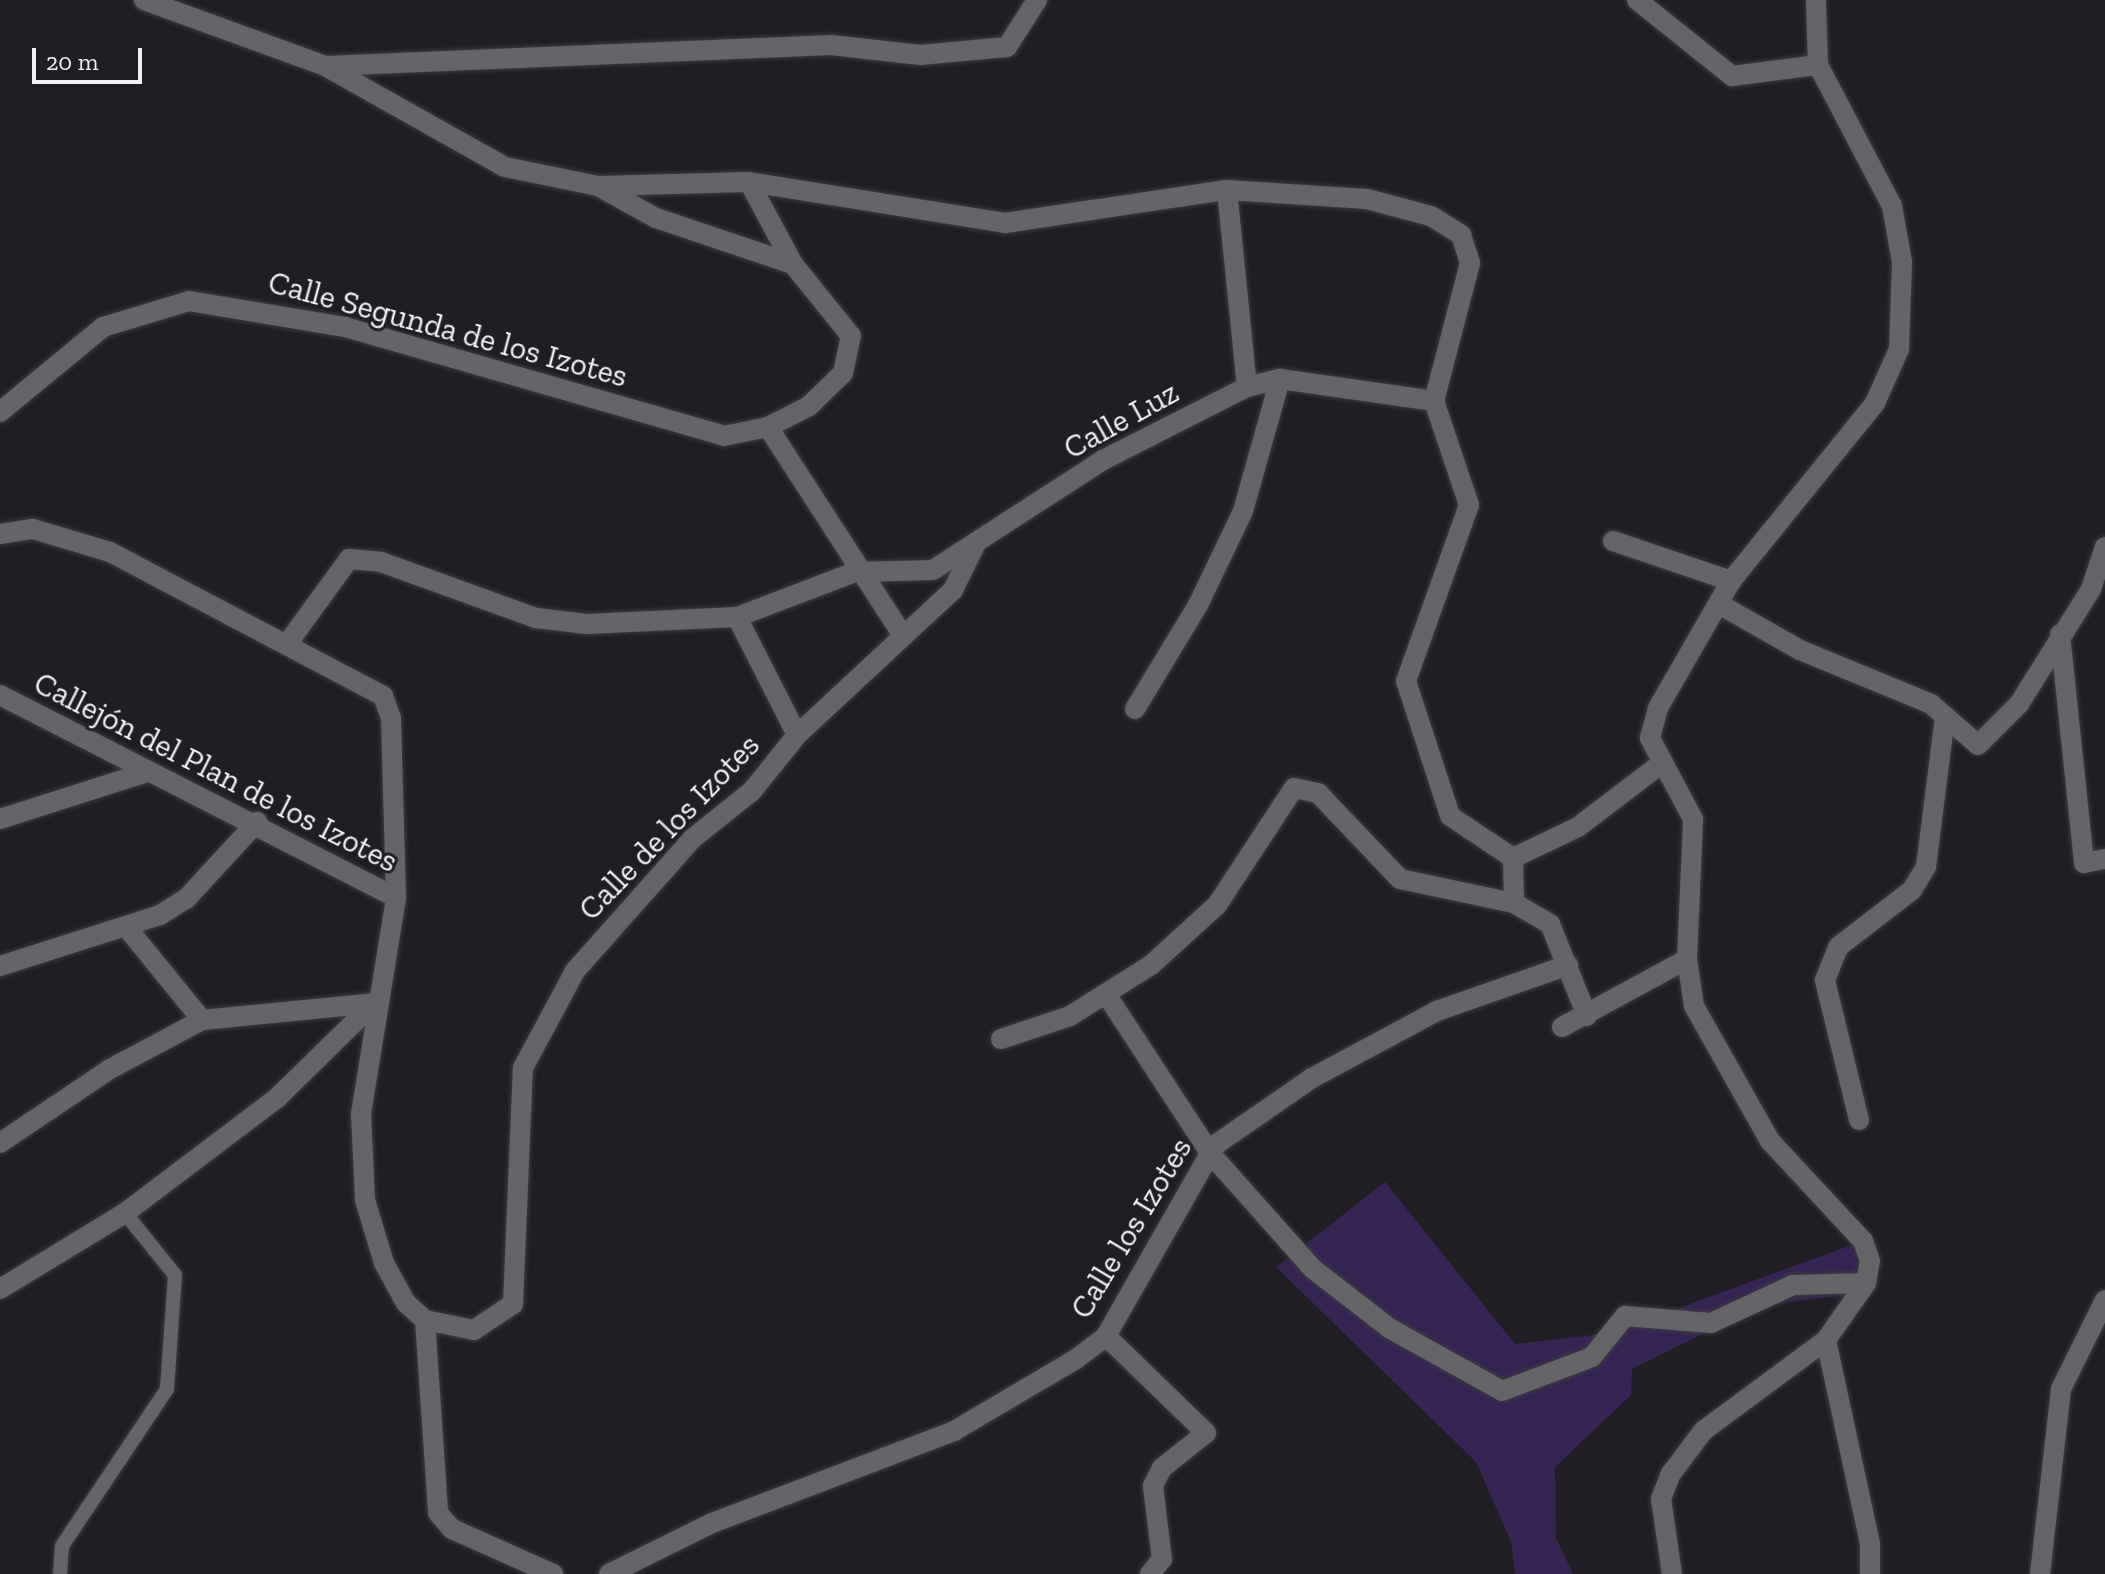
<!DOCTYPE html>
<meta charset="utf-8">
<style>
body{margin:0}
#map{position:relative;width:2105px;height:1574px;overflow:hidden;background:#201d25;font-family:"Zilla Slab",serif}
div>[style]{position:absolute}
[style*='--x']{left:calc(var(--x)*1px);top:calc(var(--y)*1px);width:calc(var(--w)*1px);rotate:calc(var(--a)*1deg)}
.green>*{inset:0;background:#362453}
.roads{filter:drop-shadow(0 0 2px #3d3b42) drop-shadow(0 0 2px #3d3b42)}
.service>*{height:14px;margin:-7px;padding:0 7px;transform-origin:7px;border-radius:7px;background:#656468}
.pedestrian>*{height:20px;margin:-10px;padding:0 10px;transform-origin:10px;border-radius:10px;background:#656468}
.minor>*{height:20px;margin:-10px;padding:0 10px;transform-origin:10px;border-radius:10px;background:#656468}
span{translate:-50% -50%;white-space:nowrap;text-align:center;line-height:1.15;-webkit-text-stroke:6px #201d25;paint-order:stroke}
.street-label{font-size:32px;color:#f2f0f5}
.scale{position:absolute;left:32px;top:48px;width:110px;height:36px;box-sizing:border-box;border:4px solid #f2f0f5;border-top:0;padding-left:10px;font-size:24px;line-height:28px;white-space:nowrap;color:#f2f0f5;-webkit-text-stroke:6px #201d25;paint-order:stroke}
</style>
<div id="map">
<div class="green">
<i style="clip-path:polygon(1385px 1182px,1515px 1344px,1610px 1333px,1860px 1242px,1858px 1275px,1843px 1295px,1757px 1307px,1632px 1369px,1631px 1395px,1555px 1467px,1556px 1538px,1573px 1574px,1515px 1574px,1511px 1542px,1476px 1462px,1276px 1267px)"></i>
</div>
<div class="roads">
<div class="service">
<i style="--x:60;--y:1574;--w:28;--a:-86"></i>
<i style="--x:62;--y:1546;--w:189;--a:-56.2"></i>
<i style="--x:167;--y:1389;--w:114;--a:-86"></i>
<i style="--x:175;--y:1275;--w:80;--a:-128.9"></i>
</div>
<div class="pedestrian">
<i style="--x:2060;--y:634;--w:230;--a:84"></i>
<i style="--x:2084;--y:863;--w:21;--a:-11"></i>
<i style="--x:2040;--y:1574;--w:186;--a:-83.5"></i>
<i style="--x:2061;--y:1389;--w:99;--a:-63.7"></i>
</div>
<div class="minor">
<i style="--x:144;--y:0;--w:193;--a:20"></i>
<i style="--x:325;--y:66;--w:206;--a:29.3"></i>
<i style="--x:505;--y:167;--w:95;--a:11.5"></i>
<i style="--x:598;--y:186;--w:66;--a:28.9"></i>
<i style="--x:656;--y:218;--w:145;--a:18.6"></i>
<i style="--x:1637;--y:0;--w:122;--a:38.7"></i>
<i style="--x:1732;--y:76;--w:87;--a:-7.3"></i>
<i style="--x:325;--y:66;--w:506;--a:-2.38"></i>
<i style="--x:831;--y:45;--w:90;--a:6.4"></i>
<i style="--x:920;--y:55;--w:87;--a:-5.3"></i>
<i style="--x:1007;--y:47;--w:56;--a:-57.4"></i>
<i style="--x:598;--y:186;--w:151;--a:-1.5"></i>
<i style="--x:749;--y:182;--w:259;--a:9.1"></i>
<i style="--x:1005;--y:223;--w:224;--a:-8.5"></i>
<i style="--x:1227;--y:190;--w:140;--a:3.7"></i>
<i style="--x:1367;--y:199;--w:66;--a:14.9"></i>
<i style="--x:1431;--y:216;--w:36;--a:32"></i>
<i style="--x:1461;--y:235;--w:29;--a:72"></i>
<i style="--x:1470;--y:263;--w:143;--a:104.6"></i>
<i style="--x:1434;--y:401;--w:110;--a:71.4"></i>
<i style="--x:1469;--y:505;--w:187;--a:109.7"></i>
<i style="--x:1406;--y:681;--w:142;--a:71.9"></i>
<i style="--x:1450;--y:816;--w:76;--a:33.7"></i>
<i style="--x:1513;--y:858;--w:45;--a:88.7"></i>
<i style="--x:1514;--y:903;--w:42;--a:30.3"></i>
<i style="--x:1550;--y:924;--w:99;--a:68.1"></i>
<i style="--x:1227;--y:190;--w:198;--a:84.2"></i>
<i style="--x:0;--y:412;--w:134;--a:-39.5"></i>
<i style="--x:103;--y:327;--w:90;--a:-16.8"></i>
<i style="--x:189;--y:301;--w:158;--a:9.5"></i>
<i style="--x:345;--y:327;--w:394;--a:16"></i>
<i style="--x:724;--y:436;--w:45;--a:-11.6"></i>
<i style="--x:768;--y:427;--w:46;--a:-27.1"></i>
<i style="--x:809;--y:406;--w:47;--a:-44.1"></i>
<i style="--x:843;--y:373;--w:38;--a:-78"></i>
<i style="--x:851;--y:336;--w:92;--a:-128.9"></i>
<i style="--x:793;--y:264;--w:93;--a:-118.2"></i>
<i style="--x:768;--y:427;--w:249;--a:57.1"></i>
<i style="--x:0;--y:534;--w:33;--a:-9"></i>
<i style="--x:33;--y:529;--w:80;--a:16.6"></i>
<i style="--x:110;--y:552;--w:309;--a:27.8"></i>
<i style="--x:383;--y:696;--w:23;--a:70"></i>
<i style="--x:391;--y:718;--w:180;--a:88.4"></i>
<i style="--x:396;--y:898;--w:219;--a:99.2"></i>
<i style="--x:361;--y:1114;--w:86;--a:87.3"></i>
<i style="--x:365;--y:1200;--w:66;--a:73.2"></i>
<i style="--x:384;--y:1263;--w:46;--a:61.2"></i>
<i style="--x:406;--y:1303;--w:25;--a:42"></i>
<i style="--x:425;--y:1320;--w:50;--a:11.5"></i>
<i style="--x:474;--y:1330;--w:47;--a:-33.7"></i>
<i style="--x:513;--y:1304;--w:236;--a:-87.6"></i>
<i style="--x:523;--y:1068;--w:110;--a:-61.8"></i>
<i style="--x:575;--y:971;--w:176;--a:-48.4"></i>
<i style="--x:692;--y:839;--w:77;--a:-38.7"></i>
<i style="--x:752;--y:791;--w:72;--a:-51.2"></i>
<i style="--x:797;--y:735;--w:213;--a:-42.9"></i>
<i style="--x:953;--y:590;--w:52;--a:-63.9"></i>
<i style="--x:1613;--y:541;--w:125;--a:18.7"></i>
<i style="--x:1719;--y:604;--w:93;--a:29.6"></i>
<i style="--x:1800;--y:650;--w:142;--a:22.4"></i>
<i style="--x:1931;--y:704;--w:62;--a:41.1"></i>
<i style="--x:1978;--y:745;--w:58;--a:-45"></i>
<i style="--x:2019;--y:704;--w:136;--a:-57.9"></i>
<i style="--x:2091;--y:589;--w:44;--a:-71.6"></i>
<i style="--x:737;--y:617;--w:132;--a:63"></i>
<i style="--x:290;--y:640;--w:100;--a:-53.9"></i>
<i style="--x:349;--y:559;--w:32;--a:5"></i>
<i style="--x:381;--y:562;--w:165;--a:19.9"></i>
<i style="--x:536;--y:618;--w:51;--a:6.7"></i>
<i style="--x:587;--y:624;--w:150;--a:-2.7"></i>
<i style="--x:737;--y:617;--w:126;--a:-20.9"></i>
<i style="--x:855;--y:572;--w:78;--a:-1.5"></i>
<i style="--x:933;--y:570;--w:202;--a:-32.9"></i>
<i style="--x:1103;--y:460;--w:161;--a:-26.9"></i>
<i style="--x:1247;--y:387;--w:34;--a:-14"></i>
<i style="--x:1280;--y:379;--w:156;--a:8.1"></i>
<i style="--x:0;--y:695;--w:445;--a:27.1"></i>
<i style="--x:1135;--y:709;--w:122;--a:-58.8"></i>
<i style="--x:1198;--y:605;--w:104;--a:-64.4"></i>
<i style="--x:1243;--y:511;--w:137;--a:-74.3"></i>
<i style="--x:0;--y:819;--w:157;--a:-17.7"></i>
<i style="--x:1513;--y:858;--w:72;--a:-25.5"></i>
<i style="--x:1578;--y:827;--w:106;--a:-37.3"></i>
<i style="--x:128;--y:929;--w:117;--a:50.9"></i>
<i style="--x:0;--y:966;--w:168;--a:-17.7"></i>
<i style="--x:160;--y:915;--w:31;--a:-32"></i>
<i style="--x:186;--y:899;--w:105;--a:-47.3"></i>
<i style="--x:1106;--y:994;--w:190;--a:56.8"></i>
<i style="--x:1210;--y:1153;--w:155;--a:48.4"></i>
<i style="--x:1313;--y:1269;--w:96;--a:37.8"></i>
<i style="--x:1389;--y:1328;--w:129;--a:29.1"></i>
<i style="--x:1502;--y:1391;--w:96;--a:-20.7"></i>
<i style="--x:1592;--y:1357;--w:53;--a:-51.2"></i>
<i style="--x:1625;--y:1316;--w:86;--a:4.7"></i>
<i style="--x:1711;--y:1323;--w:90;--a:-24.9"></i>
<i style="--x:1793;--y:1285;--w:73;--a:-1.6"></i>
<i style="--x:1562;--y:1027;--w:142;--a:-28.5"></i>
<i style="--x:1001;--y:1039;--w:73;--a:-18.4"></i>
<i style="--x:1070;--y:1016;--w:96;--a:-32.2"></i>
<i style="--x:1151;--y:965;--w:89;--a:-42.3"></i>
<i style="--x:1217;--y:905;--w:140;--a:-56.7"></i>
<i style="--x:1294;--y:788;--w:25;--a:12"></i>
<i style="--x:1318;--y:793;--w:119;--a:46.4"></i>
<i style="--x:1400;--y:879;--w:116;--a:11.9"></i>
<i style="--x:1859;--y:1120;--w:144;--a:-103.7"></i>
<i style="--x:1825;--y:980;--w:35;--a:-68"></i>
<i style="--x:1838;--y:947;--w:93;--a:-37.6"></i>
<i style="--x:1912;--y:890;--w:27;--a:-59"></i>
<i style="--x:1926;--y:867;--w:152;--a:-82.8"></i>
<i style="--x:0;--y:1143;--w:133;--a:-33.9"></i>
<i style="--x:110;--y:1069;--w:104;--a:-28"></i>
<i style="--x:202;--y:1020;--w:173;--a:-5.6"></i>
<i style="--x:0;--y:1289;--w:146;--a:-31.3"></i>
<i style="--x:125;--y:1213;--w:191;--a:-37.1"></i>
<i style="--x:277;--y:1098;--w:136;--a:-44.4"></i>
<i style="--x:425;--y:1320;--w:193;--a:86.1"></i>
<i style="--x:438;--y:1513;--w:21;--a:49"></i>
<i style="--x:452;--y:1529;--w:111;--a:24"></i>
<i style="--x:1106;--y:1336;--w:139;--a:44.1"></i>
<i style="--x:1206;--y:1433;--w:56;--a:141.5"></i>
<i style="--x:1162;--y:1468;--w:20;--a:117"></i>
<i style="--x:1153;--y:1486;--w:74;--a:83"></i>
<i style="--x:1162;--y:1559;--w:19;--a:129"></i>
<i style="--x:1826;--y:1340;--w:209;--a:77.8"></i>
<i style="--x:1870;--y:1544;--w:30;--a:90"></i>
<i style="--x:609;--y:1574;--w:115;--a:-26.3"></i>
<i style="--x:712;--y:1523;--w:259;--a:-20.8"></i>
<i style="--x:954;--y:1431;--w:142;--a:-30.5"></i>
<i style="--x:1076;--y:1359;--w:38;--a:-37"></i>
<i style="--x:1106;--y:1336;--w:220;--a:-60.3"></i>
<i style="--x:1215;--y:1145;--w:118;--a:-34.6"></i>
<i style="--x:1312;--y:1078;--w:142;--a:-28.2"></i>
<i style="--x:1437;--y:1011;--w:139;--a:-19.3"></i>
<i style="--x:1672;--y:1574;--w:76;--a:-98.3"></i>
<i style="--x:1661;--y:1499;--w:26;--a:-69"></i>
<i style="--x:1670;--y:1475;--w:55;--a:-53.1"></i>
<i style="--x:1703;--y:1431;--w:153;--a:-36.5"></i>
<i style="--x:1826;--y:1340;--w:70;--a:-54.9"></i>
<i style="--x:1866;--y:1283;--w:22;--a:-80"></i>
<i style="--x:1870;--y:1261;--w:21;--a:-109"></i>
<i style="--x:1863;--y:1241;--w:137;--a:-132.9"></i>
<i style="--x:1770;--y:1141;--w:155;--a:-119.4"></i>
<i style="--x:1694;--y:1006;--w:48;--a:-98.5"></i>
<i style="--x:1687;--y:959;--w:140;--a:-87.5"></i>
<i style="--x:1693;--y:819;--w:92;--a:-118"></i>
<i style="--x:1650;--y:738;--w:31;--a:-75"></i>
<i style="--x:1658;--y:708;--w:146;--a:-60.1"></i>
<i style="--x:1731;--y:581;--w:229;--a:-51"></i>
<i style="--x:1875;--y:403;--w:59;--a:-66"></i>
<i style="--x:1899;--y:349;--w:87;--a:-88"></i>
<i style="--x:1902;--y:262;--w:57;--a:-100.1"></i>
<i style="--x:1892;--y:206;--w:159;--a:-117.7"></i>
<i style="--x:1818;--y:65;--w:65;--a:-91.8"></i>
</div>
</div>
<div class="street-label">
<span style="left:448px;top:329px;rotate:15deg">Calle Segunda de los Izotes</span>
<span style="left:1121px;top:420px;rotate:-29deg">Calle Luz</span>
<span style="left:216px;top:772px;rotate:27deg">Callejón del Plan de los Izotes</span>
<span style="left:669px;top:827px;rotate:-46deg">Calle de los Izotes</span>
<span style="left:1131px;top:1228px;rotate:-59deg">Calle los Izotes</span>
</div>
<div class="scale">20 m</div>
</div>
